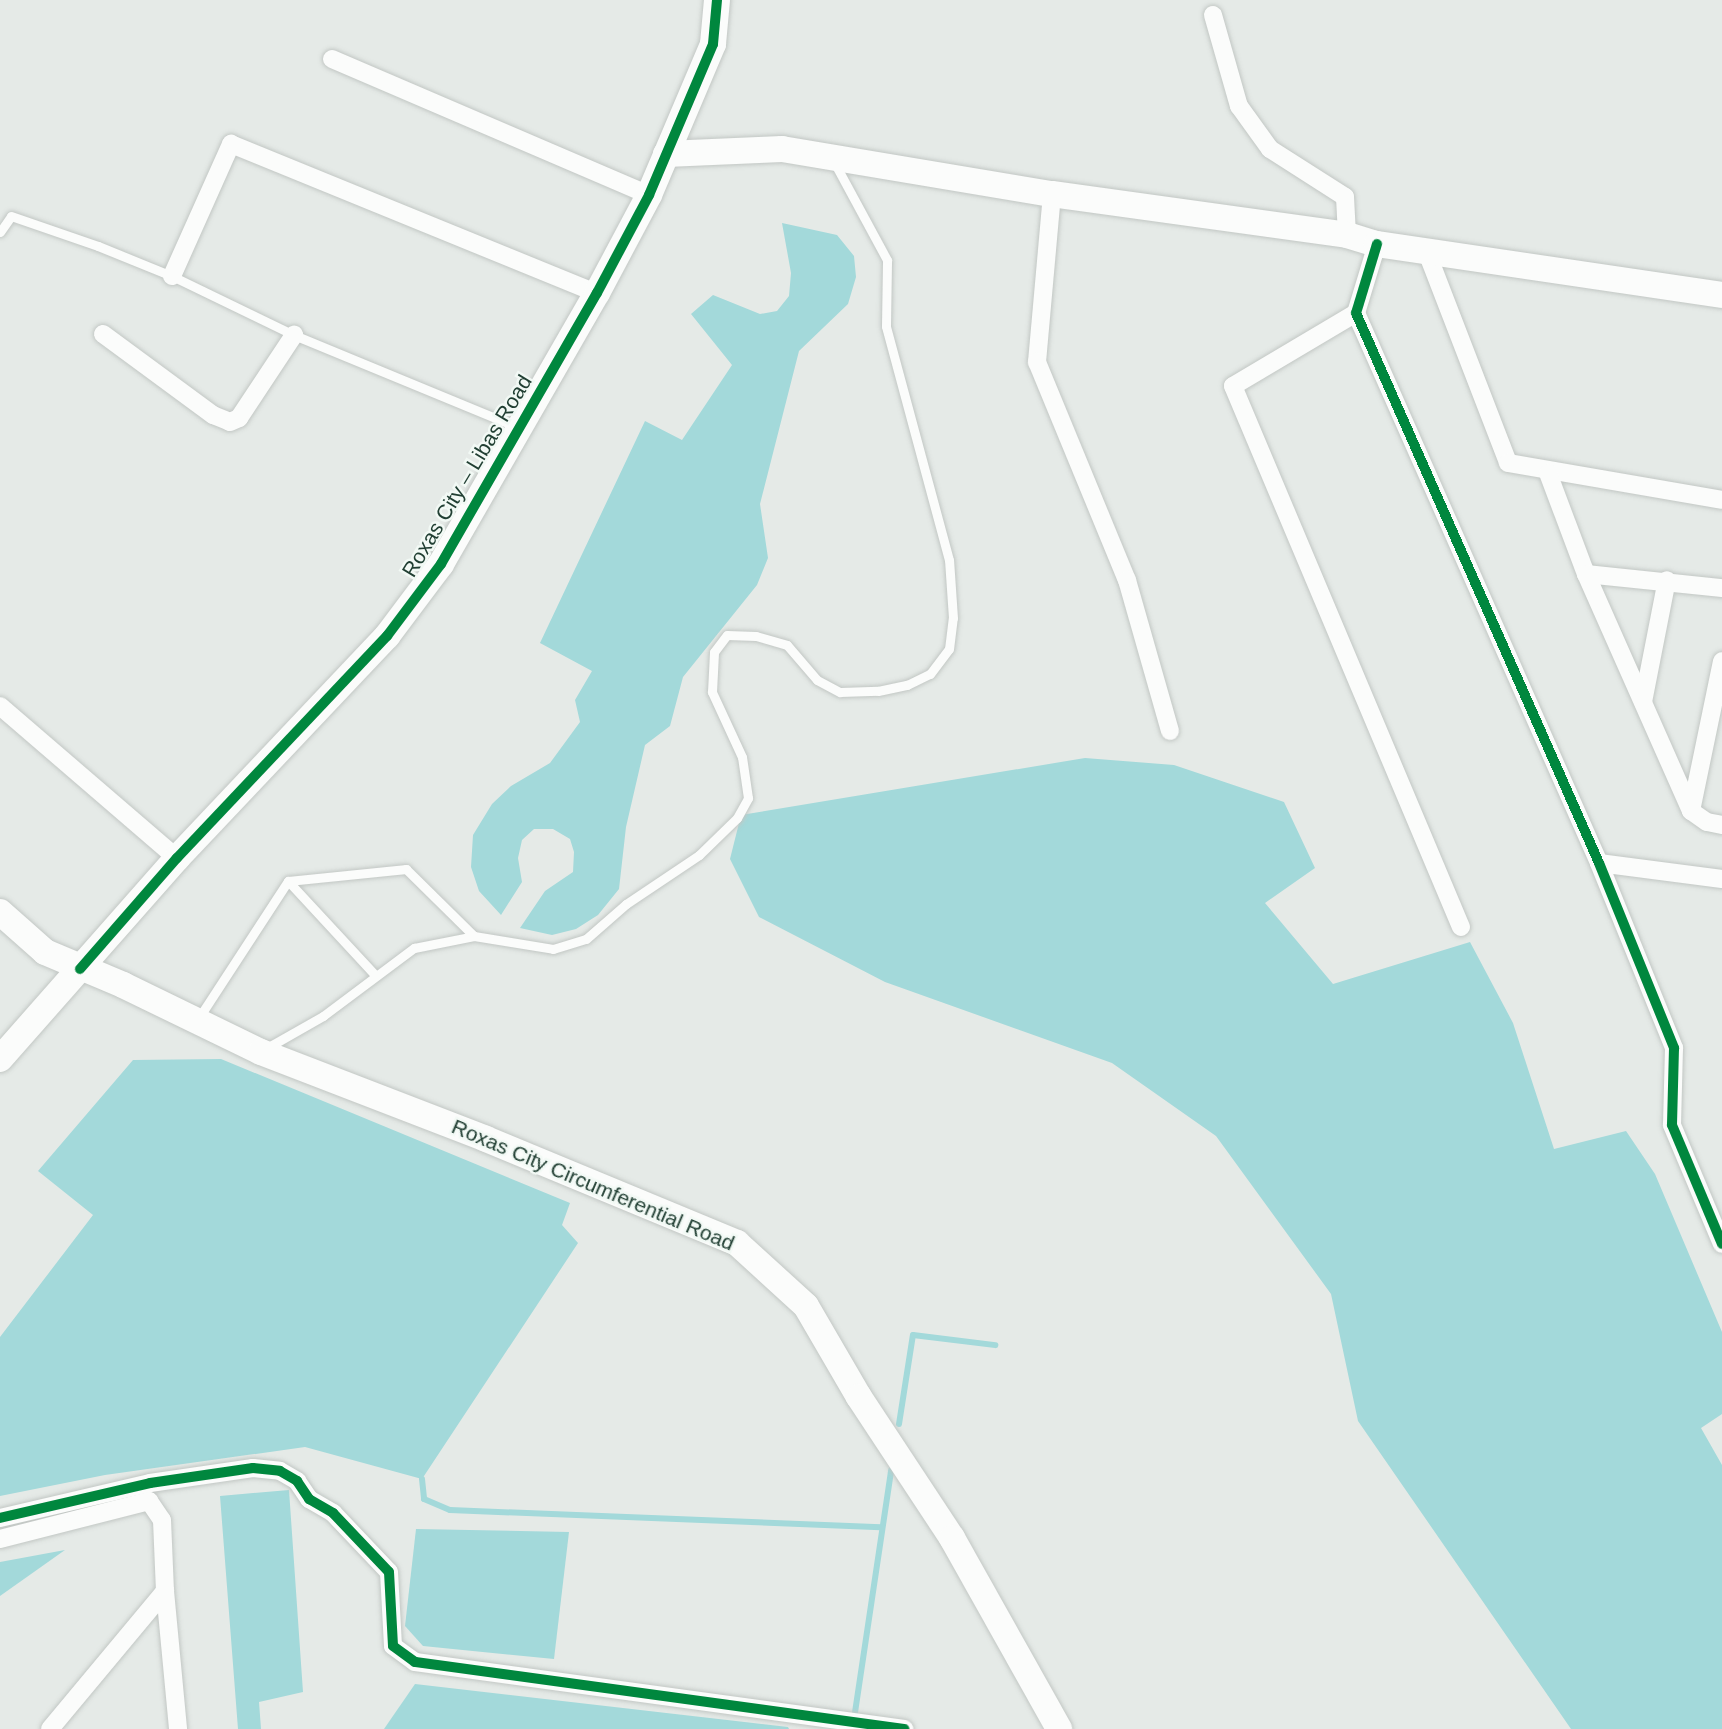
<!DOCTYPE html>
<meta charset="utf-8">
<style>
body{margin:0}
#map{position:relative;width:1722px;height:1729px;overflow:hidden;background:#e5eae7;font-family:Arial,sans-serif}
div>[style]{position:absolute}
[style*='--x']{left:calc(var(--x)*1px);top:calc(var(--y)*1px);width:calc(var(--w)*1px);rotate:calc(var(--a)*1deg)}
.water>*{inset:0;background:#a3d9da}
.stream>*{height:6px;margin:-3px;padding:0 3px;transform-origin:3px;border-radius:3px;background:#a3d9da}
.roads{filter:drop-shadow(0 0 2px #c2c7c4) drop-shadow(0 0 2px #c2c7c4)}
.lane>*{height:9px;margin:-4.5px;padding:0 4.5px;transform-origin:4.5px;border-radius:4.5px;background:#fbfcfb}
.street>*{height:18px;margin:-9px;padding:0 9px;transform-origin:9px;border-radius:9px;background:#fbfcfb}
.secondary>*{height:26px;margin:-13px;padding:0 13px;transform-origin:13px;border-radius:13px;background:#fbfcfb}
.cycleway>*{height:10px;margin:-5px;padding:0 5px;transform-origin:5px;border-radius:5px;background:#00873e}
span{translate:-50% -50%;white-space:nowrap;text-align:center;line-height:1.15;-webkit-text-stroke:5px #f2f9f5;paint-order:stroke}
.street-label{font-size:21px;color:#213f33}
</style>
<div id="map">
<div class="water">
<i style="clip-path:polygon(782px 223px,837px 235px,854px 256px,856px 277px,848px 304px,799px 351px,760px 504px,768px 558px,757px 585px,683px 677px,670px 726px,645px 745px,626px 827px,619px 889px,598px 915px,576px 929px,552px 935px,520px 928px,545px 891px,573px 872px,574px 852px,570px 839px,553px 829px,534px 829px,522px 840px,518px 858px,522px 882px,501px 915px,479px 891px,471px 867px,473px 835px,492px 804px,511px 786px,550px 763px,580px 722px,575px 700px,592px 671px,540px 643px,645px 421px,682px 440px,732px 365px,691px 314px,713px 295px,760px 314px,777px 311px,789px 296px,791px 273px)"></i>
<i style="clip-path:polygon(1085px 758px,1174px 765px,1284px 802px,1315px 868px,1265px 903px,1333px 984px,1470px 942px,1513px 1023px,1554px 1149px,1626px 1131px,1655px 1174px,1722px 1332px,1722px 1414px,1701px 1428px,1722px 1465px,1722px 1729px,1571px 1729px,1358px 1421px,1331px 1294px,1216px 1136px,1112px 1063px,885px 982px,759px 917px,730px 859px,741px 815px)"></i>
<i style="clip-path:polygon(221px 1059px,570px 1203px,562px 1225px,578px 1243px,422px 1479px,305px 1447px,105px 1475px,0 1496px,0 1337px,93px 1215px,38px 1171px,133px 1060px)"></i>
<i style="clip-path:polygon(289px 1490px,303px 1692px,259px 1702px,261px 1729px,238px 1729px,220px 1496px)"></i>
<i style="clip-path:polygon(416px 1529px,569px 1532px,554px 1659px,423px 1646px,405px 1626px)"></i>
<i style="clip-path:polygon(65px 1550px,0 1596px,0 1562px)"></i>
<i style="clip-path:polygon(415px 1684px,788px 1727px,789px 1729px,384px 1729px)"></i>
</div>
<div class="stream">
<i style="--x:899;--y:1424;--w:90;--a:-81.1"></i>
<i style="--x:913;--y:1335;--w:83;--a:7"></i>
<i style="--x:422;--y:1479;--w:20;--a:84"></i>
<i style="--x:424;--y:1499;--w:28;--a:23"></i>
<i style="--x:450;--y:1510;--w:431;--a:2.3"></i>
<i style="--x:854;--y:1719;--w:252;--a:-81.5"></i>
</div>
<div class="roads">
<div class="lane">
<i style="--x:0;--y:232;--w:19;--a:-55"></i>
<i style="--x:11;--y:216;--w:92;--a:19"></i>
<i style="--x:98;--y:246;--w:80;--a:22.1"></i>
<i style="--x:172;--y:276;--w:136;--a:25.8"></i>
<i style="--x:294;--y:335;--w:241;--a:22.4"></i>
<i style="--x:288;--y:881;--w:129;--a:47.2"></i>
<i style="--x:198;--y:1019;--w:165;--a:-56.9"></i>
<i style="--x:288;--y:881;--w:119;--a:-5.8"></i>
<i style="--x:406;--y:869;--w:95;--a:44.6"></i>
<i style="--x:265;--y:1049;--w:67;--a:-29.6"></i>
<i style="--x:323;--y:1016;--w:114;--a:-36.8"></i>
<i style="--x:414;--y:948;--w:61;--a:-11.3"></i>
<i style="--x:474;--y:936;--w:80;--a:9.3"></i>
<i style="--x:553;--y:949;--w:34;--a:-17"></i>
<i style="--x:586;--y:939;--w:53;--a:-41.2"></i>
<i style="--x:626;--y:904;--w:88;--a:-33.9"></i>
<i style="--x:699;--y:855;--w:53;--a:-44.2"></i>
<i style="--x:737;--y:818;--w:23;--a:-61"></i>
<i style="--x:748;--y:798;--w:41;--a:-98.3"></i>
<i style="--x:742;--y:757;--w:72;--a:-114.8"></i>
<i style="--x:712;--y:692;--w:40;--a:-87.1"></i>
<i style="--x:714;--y:652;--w:21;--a:-53"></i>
<i style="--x:727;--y:635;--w:29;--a:2"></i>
<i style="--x:756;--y:636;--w:32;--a:16"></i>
<i style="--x:787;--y:645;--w:46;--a:49.4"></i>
<i style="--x:817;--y:680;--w:26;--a:28"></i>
<i style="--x:840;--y:692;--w:38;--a:-2"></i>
<i style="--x:878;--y:691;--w:30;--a:-12"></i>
<i style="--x:907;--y:685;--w:25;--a:-26"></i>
<i style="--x:930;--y:674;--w:31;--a:-53"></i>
<i style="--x:949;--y:649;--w:31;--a:-83"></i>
<i style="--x:953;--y:618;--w:58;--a:-93.9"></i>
<i style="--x:949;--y:560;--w:242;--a:-105.1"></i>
<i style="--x:886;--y:326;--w:66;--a:-89.1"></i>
<i style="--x:887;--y:260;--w:109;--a:-118.4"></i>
</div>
<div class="street">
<i style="--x:1213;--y:15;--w:95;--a:74.1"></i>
<i style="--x:1239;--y:106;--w:53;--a:54.2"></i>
<i style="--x:1270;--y:149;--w:89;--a:32.6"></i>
<i style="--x:1345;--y:197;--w:38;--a:87"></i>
<i style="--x:332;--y:59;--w:345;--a:23.2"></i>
<i style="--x:1052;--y:194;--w:169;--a:95.1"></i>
<i style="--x:1037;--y:362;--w:236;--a:67.6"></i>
<i style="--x:1127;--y:580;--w:157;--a:74.1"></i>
<i style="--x:1377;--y:244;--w:72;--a:106.9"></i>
<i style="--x:1356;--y:313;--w:601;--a:66.16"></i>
<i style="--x:1599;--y:863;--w:200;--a:67.9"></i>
<i style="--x:1674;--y:1048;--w:77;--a:91.5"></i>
<i style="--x:1672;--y:1125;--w:129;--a:67.2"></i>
<i style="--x:1426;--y:250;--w:228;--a:68.9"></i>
<i style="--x:1508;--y:463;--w:217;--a:9.8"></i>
<i style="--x:172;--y:276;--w:145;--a:-65.9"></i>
<i style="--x:231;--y:144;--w:395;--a:22.2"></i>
<i style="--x:1356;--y:313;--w:143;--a:149.3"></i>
<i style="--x:1233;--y:386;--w:587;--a:67.15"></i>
<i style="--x:103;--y:334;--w:137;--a:36.4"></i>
<i style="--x:213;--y:415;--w:18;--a:22"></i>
<i style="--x:230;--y:422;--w:10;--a:-24"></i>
<i style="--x:239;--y:418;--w:100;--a:-56.5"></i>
<i style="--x:1548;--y:473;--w:108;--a:69.4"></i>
<i style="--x:1586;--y:574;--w:259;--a:66.1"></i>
<i style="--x:1691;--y:811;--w:19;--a:35"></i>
<i style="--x:1707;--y:822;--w:15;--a:11"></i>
<i style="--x:1586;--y:574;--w:137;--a:5.9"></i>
<i style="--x:1643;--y:702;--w:124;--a:-78.9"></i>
<i style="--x:0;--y:706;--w:233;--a:40.7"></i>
<i style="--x:1691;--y:811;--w:153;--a:-78.3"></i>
<i style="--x:1599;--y:863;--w:124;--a:7.4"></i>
<i style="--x:0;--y:1518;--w:154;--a:-13.1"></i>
<i style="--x:150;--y:1483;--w:104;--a:-8.3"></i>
<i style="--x:253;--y:1468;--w:27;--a:6"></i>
<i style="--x:280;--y:1471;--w:20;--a:30"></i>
<i style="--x:297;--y:1481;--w:22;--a:56"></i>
<i style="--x:309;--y:1499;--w:28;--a:30"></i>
<i style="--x:333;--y:1513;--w:81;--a:46.5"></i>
<i style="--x:389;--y:1572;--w:74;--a:86.9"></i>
<i style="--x:393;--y:1646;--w:27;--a:36"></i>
<i style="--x:415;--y:1662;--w:494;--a:7.8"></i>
<i style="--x:0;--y:1539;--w:154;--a:-14.3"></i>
<i style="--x:149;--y:1501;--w:23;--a:56"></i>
<i style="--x:162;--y:1520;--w:71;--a:87.6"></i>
<i style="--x:165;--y:1591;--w:139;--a:84.6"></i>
<i style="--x:50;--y:1729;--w:180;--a:-50.2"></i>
</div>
<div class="secondary">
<i style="--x:666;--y:154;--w:116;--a:-2.5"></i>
<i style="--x:782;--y:149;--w:274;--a:9.5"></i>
<i style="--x:1052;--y:194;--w:298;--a:7.9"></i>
<i style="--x:1347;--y:235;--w:31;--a:17"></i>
<i style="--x:1377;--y:244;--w:349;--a:8.4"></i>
<i style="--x:0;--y:912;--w:60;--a:41.6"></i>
<i style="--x:45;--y:952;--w:85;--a:22.9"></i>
<i style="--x:123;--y:985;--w:153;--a:25.9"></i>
<i style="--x:261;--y:1052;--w:241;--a:21.1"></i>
<i style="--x:486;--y:1139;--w:272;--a:22.5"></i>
<i style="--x:737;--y:1243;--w:93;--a:42.4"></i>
<i style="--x:806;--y:1306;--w:105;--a:59.8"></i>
<i style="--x:859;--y:1397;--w:169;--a:56.6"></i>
<i style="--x:952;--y:1538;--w:219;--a:60.7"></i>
<i style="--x:0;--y:1059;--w:268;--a:-48.6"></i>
<i style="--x:177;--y:858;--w:306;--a:-46.6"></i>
<i style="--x:387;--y:636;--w:90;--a:-53.1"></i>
<i style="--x:441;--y:564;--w:313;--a:-60.1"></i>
<i style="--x:597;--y:293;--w:111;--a:-62"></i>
<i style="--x:649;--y:195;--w:164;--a:-67"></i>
<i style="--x:713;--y:44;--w:44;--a:-84.8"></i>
</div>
</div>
<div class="cycleway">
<i style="--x:1377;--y:244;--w:72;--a:106.9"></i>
<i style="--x:1356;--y:313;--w:601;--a:66.16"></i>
<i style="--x:1599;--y:863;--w:200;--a:67.9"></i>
<i style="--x:1674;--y:1048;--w:77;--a:91.5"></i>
<i style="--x:1672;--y:1125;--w:129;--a:67.2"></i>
<i style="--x:80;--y:969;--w:147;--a:-48.9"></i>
<i style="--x:177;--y:858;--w:306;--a:-46.6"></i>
<i style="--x:387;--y:636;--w:90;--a:-53.1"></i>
<i style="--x:441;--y:564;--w:313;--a:-60.1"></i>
<i style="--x:597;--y:293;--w:111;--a:-62"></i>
<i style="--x:649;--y:195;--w:164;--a:-67"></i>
<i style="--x:713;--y:44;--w:44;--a:-84.8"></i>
<i style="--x:0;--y:1518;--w:154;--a:-13.1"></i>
<i style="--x:150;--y:1483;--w:104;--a:-8.3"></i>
<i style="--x:253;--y:1468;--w:27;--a:6"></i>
<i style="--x:280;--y:1471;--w:20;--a:30"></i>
<i style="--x:297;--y:1481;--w:22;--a:56"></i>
<i style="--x:309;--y:1499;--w:28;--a:30"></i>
<i style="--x:333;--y:1513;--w:81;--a:46.5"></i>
<i style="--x:389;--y:1572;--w:74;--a:86.9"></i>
<i style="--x:393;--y:1646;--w:27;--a:36"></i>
<i style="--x:415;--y:1662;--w:494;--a:7.8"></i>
</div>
<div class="street-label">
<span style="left:467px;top:476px;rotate:-59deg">Roxas City – Libas Road</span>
<span style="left:593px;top:1185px;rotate:23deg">Roxas City Circumferential Road</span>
</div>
</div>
